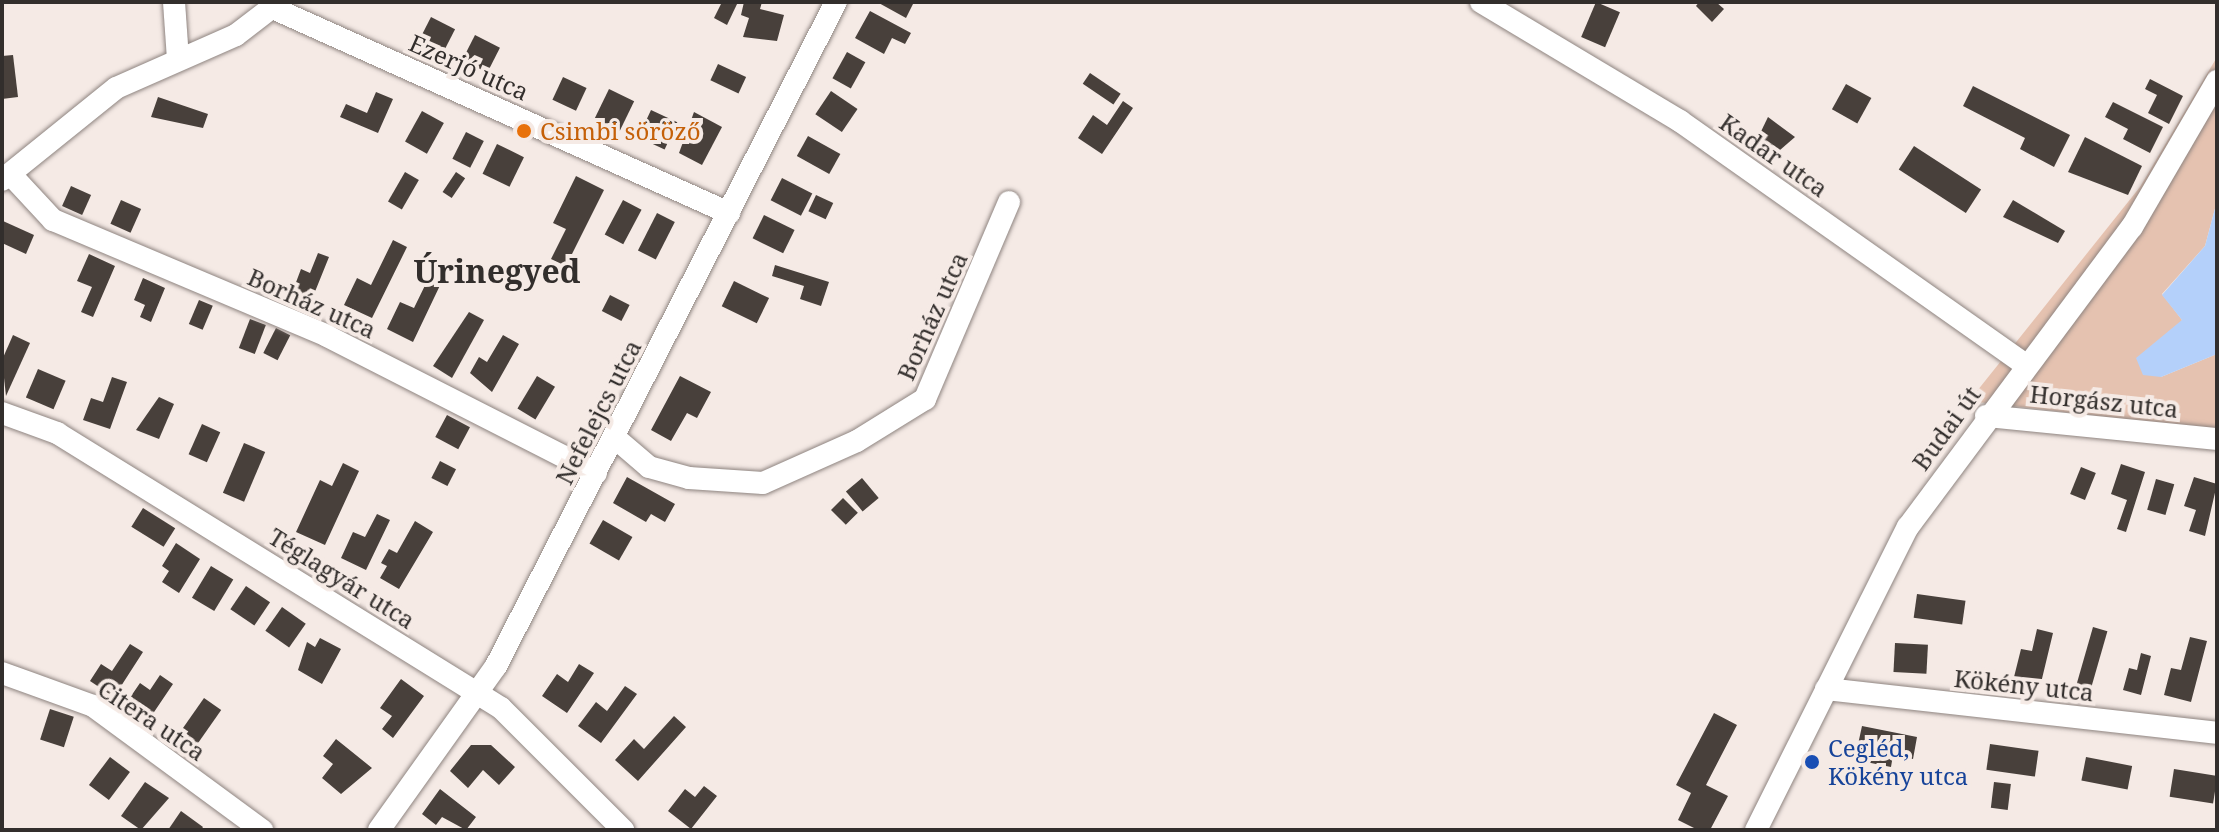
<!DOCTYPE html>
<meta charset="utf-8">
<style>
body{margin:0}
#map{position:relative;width:2219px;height:832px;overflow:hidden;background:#f5eae5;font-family:"Noto Serif",serif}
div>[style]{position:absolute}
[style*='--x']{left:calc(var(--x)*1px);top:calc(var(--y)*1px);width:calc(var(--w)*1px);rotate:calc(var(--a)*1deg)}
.green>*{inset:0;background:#e5c2b0}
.water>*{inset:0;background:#b4d0fa}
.building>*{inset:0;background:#48403b;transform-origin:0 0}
.roads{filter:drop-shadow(0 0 2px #8e8480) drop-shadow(0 0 2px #8e8480)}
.minor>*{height:22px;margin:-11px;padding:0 11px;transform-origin:11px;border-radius:11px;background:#fff}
.dots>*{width:22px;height:22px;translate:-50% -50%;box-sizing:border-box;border:4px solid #f5eae5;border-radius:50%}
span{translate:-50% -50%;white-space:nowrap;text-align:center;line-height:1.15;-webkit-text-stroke:8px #f5eae5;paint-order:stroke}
.street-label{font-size:24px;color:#322e2c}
.food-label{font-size:24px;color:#c56008}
.left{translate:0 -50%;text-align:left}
.transit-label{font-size:24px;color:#164399}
.district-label{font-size:32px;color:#322e2c;font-weight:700}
.frame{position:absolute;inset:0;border:4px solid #322e2c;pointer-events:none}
</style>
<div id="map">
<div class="green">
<i style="clip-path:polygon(2217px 57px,2217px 201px,2205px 246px,2162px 294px,2182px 320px,2161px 377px,2217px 354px,2217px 430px,1969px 401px,2140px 187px)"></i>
</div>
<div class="water">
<i style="clip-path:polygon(2217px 201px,2217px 354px,2161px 377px,2143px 375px,2136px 358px,2182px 320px,2162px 295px,2205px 246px)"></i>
</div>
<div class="building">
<i style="clip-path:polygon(722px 2px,738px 2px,727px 25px,714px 18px)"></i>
<i style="clip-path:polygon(744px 2px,762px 2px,760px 9px,784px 15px,777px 41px,743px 37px,749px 18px,741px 15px)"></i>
<i style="clip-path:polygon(877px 2px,914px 2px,906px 18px)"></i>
<i style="left:1596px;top:2px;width:26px;height:38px;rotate:23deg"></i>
<i style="clip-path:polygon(1699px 2px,1716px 2px,1724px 9px,1712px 22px,1696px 6px)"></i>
<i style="clip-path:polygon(870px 11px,911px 33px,905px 44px,892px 38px,884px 54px,855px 38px)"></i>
<i style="left:431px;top:17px;width:27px;height:27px;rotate:27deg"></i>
<i style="left:475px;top:35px;width:28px;height:28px;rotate:27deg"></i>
<i style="left:847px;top:52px;width:21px;height:30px;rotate:29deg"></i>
<i style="clip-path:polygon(13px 55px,18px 97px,2px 99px,2px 56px)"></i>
<i style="left:718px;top:64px;width:31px;height:18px;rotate:25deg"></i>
<i style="left:1090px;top:73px;width:37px;height:13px;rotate:34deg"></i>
<i style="left:563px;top:77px;width:26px;height:25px;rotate:25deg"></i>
<i style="clip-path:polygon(2150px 79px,2183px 96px,2169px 124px,2148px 113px,2157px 95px,2145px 89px)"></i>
<i style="left:1846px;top:84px;width:29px;height:29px;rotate:29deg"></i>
<i style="clip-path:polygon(1973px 86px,2070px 135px,2054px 167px,2020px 149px,2025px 138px,1963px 106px)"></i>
<i style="left:609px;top:89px;width:28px;height:33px;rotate:26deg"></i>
<i style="left:831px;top:91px;width:32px;height:28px;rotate:34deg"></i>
<i style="clip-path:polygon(376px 92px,393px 99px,378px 133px,340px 117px,346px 104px,367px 113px)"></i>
<i style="clip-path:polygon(158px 97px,208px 114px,203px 128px,151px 117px)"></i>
<i style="clip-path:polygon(1123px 101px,1133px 108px,1102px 154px,1078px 138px,1093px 115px,1107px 125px)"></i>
<i style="clip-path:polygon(2113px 102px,2163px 127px,2150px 153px,2123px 139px,2128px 129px,2105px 117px)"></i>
<i style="left:651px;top:110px;width:29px;height:30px;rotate:25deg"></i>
<i style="left:422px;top:111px;width:25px;height:35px;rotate:29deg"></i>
<i style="clip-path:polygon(694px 112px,722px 127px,702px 165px,679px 153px)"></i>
<i style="clip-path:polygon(1768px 117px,1795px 137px,1765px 163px,1751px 152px)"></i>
<i style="left:466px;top:132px;width:20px;height:30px;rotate:27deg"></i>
<i style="left:808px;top:136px;width:37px;height:23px;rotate:29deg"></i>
<i style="clip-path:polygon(2085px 137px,2142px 166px,2128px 195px,2068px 172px)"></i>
<i style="left:497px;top:144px;width:30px;height:33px;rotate:26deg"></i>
<i style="left:1914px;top:146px;width:80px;height:28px;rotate:33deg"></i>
<i style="left:405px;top:172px;width:16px;height:34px;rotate:30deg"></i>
<i style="left:456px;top:172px;width:11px;height:24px;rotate:34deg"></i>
<i style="clip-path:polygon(576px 176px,604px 190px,566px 266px,551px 259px,566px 229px,553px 223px)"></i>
<i style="left:782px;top:178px;width:34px;height:25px;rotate:27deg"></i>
<i style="left:71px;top:186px;width:22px;height:22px;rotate:24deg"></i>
<i style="left:816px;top:195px;width:19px;height:18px;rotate:25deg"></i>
<i style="left:121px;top:200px;width:22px;height:26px;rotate:24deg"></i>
<i style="left:623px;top:200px;width:21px;height:39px;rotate:28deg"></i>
<i style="clip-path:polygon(2013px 200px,2065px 231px,2058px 243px,2003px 217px)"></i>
<i style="left:657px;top:213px;width:20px;height:42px;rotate:27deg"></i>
<i style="left:764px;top:215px;width:34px;height:26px;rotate:26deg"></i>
<i style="clip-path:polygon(3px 221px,34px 235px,26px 254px,2px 243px)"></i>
<i style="clip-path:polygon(393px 240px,407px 247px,372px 318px,344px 305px,357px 278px,371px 285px)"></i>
<i style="clip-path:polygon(318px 253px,329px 257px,308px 309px,289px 301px,301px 269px,310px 273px)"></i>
<i style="clip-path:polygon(89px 254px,115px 266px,93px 317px,81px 312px,92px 287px,77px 281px)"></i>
<i style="clip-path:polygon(775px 265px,829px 282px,821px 306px,800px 299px,804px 286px,772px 276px)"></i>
<i style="clip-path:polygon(432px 271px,444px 277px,413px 342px,387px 329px,400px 302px,414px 308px)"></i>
<i style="clip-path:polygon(143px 278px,165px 288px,151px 322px,140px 317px,145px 305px,134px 300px)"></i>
<i style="left:734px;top:281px;width:39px;height:28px;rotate:26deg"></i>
<i style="left:610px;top:295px;width:22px;height:18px;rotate:27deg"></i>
<i style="left:199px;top:300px;width:15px;height:26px;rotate:23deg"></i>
<i style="clip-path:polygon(469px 312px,484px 320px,452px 378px,433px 366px)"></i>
<i style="left:250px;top:319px;width:17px;height:31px;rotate:21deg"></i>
<i style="left:276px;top:328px;width:16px;height:28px;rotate:27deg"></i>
<i style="clip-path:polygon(13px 335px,30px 343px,6px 396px,2px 360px)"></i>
<i style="clip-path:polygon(503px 335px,519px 344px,492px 392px,470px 373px,479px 357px,487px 362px)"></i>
<i style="left:38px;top:369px;width:30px;height:31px;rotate:23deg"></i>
<i style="left:537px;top:376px;width:21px;height:38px;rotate:31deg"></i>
<i style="clip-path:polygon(680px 376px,711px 392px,697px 418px,687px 413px,671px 441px,651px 430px)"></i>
<i style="clip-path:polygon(112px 377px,127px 382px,110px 429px,83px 420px,91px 398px,103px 402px)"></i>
<i style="clip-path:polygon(159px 397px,174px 404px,159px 439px,136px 430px)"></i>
<i style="left:447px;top:415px;width:26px;height:25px;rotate:28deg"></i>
<i style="left:202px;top:424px;width:20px;height:33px;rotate:24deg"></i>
<i style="left:244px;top:443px;width:23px;height:54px;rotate:23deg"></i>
<i style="left:440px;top:461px;width:18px;height:19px;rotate:27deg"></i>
<i style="clip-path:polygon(343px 463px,359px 471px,325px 545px,296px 532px,320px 480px,332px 486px)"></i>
<i style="clip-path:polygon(2121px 464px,2145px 472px,2126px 532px,2117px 529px,2127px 500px,2111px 494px)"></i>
<i style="left:2081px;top:467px;width:16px;height:29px;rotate:22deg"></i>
<i style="clip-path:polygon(627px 477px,675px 504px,665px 522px,651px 514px,646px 522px,613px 503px)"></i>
<i style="clip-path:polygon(2194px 477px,2217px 484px,2205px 536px,2189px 531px,2196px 510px,2184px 506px)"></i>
<i style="left:862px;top:478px;width:26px;height:21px;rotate:50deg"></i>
<i style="left:2156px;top:479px;width:19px;height:32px;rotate:16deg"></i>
<i style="left:843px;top:498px;width:21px;height:17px;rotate:45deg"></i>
<i style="left:143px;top:508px;width:38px;height:22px;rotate:32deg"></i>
<i style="clip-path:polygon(377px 514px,390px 520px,366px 570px,341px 558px,353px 532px,365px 537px)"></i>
<i style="left:603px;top:520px;width:34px;height:27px;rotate:30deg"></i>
<i style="clip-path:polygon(415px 521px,433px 532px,399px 589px,380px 578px,387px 566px,381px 563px,389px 549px,397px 553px)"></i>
<i style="clip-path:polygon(176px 543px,200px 559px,179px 593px,162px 582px,169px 571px,162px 566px)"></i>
<i style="left:211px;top:566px;width:26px;height:37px;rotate:31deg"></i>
<i style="left:246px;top:586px;width:29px;height:28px;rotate:34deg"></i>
<i style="left:1917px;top:594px;width:49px;height:24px;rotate:8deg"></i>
<i style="left:282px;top:607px;width:29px;height:29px;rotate:35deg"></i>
<i style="left:2093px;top:627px;width:15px;height:59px;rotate:16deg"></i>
<i style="clip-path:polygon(2037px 629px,2053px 633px,2040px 687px,2013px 681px,2021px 649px,2032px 651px)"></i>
<i style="clip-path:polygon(2190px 637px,2207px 641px,2191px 702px,2164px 695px,2171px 668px,2181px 670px)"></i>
<i style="clip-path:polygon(320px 638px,341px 649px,322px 684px,298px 670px,307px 642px,315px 647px)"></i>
<i style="left:1895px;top:643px;width:33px;height:29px;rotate:3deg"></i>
<i style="clip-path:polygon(130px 644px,143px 652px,114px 697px,90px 681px,101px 664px,112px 671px)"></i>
<i style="clip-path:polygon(2141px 653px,2151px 656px,2141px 695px,2123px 690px,2129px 668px,2137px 670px)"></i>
<i style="clip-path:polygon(579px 664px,594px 673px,567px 713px,542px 696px,557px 674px,568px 682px)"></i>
<i style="clip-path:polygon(160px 675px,173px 684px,150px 718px,127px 702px,140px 683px,150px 690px)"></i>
<i style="clip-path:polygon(401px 679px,424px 696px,393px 738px,382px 729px,392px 716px,380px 708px)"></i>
<i style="clip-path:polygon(625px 686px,637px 694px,601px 743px,578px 726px,596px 702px,607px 711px)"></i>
<i style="left:204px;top:698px;width:21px;height:47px;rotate:35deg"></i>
<i style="left:50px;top:709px;width:25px;height:32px;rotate:18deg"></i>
<i style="clip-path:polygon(1714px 713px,1737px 725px,1706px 785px,1728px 796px,1710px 830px,1698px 830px,1678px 820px,1691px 793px,1676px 785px)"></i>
<i style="clip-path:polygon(674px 716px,686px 727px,638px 781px,615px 760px,634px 739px,644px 749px)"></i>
<i style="clip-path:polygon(1862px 726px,1917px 737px,1913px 759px,1893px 755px,1891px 767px,1866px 762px,1868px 752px,1857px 749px)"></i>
<i style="clip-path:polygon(336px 739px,372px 768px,341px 794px,322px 778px,333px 764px,323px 756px)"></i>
<i style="left:1990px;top:744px;width:49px;height:26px;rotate:8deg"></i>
<i style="clip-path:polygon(471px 745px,491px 745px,515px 767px,499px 785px,483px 770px,468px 788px,450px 771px)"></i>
<i style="left:110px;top:757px;width:25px;height:35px;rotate:37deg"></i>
<i style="left:2086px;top:757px;width:47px;height:24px;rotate:11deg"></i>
<i style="left:2174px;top:769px;width:44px;height:28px;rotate:9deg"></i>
<i style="clip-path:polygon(145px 782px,169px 798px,141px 830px,121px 816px)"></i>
<i style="left:1994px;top:782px;width:17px;height:26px;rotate:7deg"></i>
<i style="clip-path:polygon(704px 786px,717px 796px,691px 829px,668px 811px,685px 789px,695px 797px)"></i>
<i style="clip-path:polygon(440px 789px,476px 817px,466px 830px,442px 817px,436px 825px,422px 814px)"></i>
<i style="clip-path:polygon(181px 811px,203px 827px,201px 830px,168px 830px)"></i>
</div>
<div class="roads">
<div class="minor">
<i style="--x:174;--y:2;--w:57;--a:86"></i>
<i style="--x:1481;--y:2;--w:232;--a:30.9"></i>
<i style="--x:1680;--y:121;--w:423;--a:35.2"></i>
<i style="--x:275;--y:9;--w:498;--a:24.2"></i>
<i style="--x:13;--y:177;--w:59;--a:47.1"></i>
<i style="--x:53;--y:220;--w:298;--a:22.9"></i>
<i style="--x:327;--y:336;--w:302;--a:27"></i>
<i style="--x:2;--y:180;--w:146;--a:-38.9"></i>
<i style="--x:116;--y:88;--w:131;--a:-23.8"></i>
<i style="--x:236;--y:35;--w:54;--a:-37.5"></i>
<i style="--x:2;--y:413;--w:59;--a:20"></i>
<i style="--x:57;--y:433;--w:522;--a:31.77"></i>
<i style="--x:501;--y:708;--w:173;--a:45"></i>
<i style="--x:1986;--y:416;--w:232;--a:5.7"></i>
<i style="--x:614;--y:437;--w:46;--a:40.6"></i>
<i style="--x:649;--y:467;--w:41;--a:15.4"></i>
<i style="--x:689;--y:478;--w:74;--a:3.9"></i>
<i style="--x:763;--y:483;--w:103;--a:-24.1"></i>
<i style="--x:857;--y:441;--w:80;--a:-31.7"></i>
<i style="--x:925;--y:399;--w:214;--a:-66.9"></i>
<i style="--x:2;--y:673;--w:97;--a:19.9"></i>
<i style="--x:93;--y:706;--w:210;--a:36.3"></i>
<i style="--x:1826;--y:689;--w:393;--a:6.4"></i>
<i style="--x:379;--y:830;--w:201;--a:-54.5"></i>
<i style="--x:496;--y:666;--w:746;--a:-62.89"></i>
<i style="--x:1756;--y:830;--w:339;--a:-63.4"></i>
<i style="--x:1908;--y:527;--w:374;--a:-53.3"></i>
<i style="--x:2132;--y:227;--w:169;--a:-59.8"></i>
</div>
</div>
<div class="dots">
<i style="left:524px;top:131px;background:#e8710a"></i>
<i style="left:1812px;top:762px;background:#1a4fb4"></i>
</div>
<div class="street-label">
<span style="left:469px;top:67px;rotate:24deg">Ezerjó utca</span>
<span style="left:1774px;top:155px;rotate:35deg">Kadar utca</span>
<span style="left:312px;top:303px;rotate:24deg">Borház utca</span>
<span style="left:932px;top:316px;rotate:-66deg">Borház utca</span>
<span style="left:2104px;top:401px;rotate:6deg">Horgász utca</span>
<span style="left:598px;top:412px;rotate:-63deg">Nefelejcs utca</span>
<span style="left:1946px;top:428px;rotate:-54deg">Budai út</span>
<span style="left:342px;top:578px;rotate:32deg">Téglagyár utca</span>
<span style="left:2024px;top:685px;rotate:6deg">Kökény utca</span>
<span style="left:152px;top:720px;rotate:34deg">Citera utca</span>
</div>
<div class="food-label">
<span class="left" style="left:540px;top:131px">Csimbi söröző</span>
</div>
<div class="transit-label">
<span class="left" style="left:1828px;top:762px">Cegléd,<br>Kökény utca</span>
</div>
<div class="district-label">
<span style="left:497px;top:271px">Úrinegyed</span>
</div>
<div class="frame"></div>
</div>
